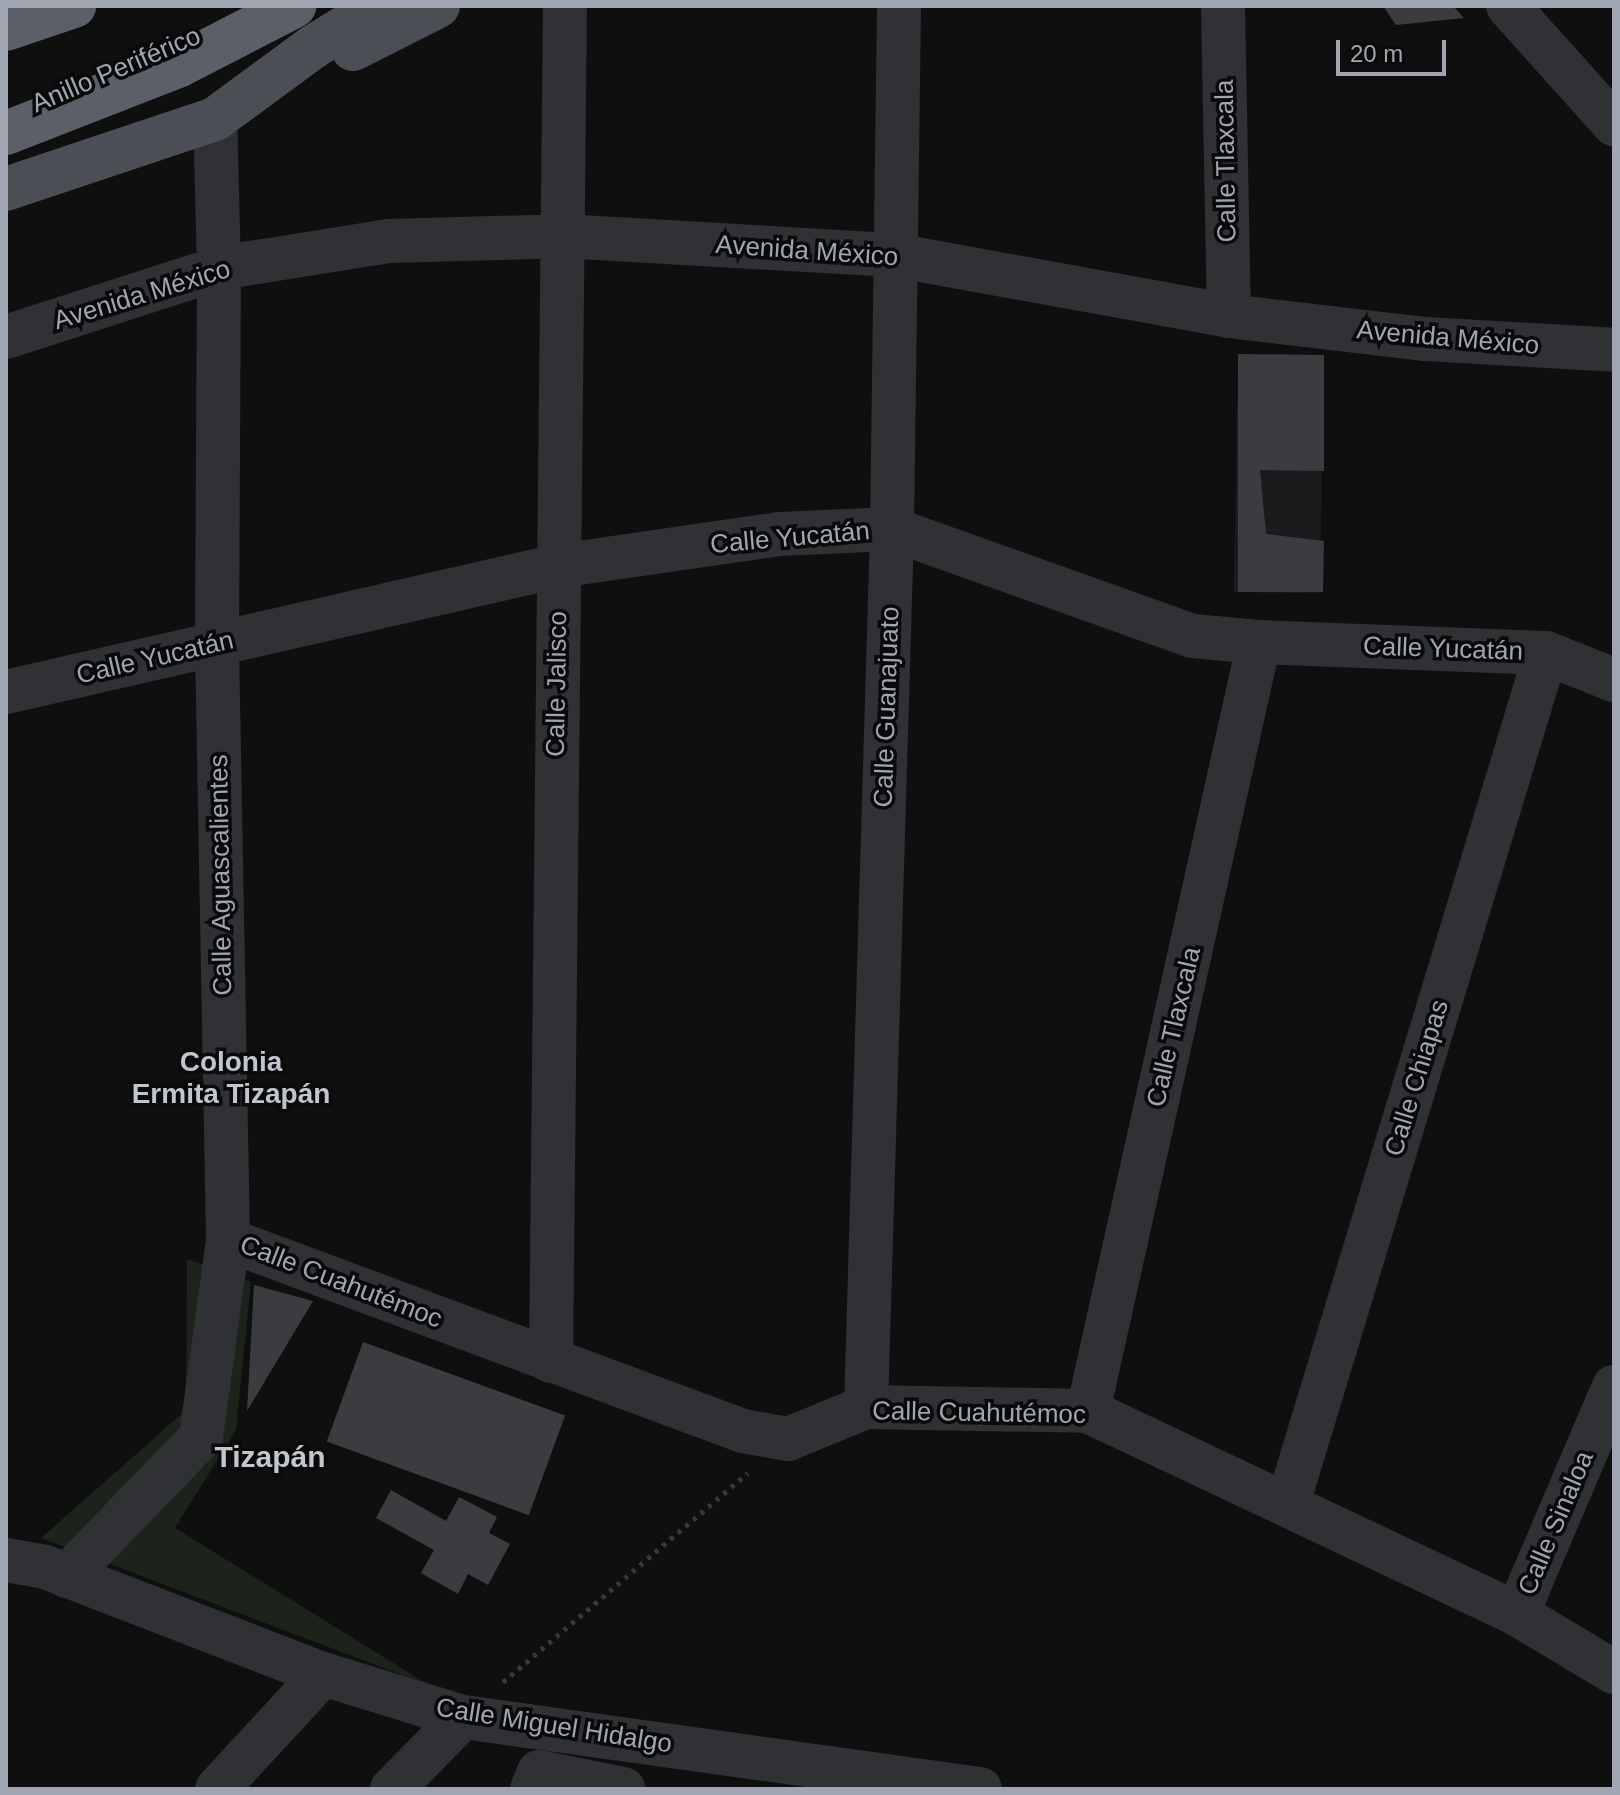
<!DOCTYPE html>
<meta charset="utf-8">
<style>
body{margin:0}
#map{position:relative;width:1620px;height:1795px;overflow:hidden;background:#0f0f10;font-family:Helvetica,sans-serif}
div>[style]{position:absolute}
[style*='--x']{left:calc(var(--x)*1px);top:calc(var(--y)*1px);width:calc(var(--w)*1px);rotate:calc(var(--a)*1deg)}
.built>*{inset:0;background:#1b1b1d;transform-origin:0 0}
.green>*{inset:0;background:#1b231b}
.building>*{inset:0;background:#3b3c40;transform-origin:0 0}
.path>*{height:5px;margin-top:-2.5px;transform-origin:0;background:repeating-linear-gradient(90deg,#36383c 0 4px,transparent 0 10px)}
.minor>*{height:44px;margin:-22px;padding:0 22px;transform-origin:22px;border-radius:22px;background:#303135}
.major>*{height:44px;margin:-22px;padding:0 22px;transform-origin:22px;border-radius:22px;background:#4b4e54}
.highway>*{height:44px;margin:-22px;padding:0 22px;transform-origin:22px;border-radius:22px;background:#5b5f67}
span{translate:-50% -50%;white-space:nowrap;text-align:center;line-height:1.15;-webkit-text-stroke:7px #0a0a0b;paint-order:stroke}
.street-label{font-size:26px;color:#9fa6b2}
.neighbourhood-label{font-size:28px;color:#c0c5ce;font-weight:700}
.quarter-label{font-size:30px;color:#c0c5ce;font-weight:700}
.frame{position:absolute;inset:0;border:8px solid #9fa6b2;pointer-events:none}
.scale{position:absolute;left:1336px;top:40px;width:110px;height:36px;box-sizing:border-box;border:4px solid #9fa6b2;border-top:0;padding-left:10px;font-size:24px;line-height:28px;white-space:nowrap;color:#9fa6b2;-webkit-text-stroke:6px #0a0a0b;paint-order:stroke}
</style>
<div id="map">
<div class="built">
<i style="left:1238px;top:354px;width:86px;height:238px;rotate:1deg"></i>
</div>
<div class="green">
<i style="clip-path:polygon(187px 1259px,251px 1282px,236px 1430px,175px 1528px,429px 1685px,41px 1538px,186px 1410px)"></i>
</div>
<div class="building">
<i style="clip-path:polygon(1383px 6px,1453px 6px,1464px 18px,1396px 25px)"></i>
<i style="clip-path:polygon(1238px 354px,1324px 355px,1324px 471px,1260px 470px,1266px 534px,1324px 541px,1323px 592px,1238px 592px)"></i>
<i style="clip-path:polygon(254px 1285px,313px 1301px,247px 1411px)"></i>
<i style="left:363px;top:1342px;width:215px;height:106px;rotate:20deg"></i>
<i style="clip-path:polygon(391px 1490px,446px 1521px,459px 1497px,497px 1517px,489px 1533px,510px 1544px,488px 1585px,468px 1574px,458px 1594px,421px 1573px,434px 1550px,376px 1518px)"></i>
</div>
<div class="path">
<i style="--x:503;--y:1682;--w:322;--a:-40.5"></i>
</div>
<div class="minor">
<i style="--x:1223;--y:6;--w:310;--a:88.9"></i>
<i style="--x:1508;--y:6;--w:159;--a:48.1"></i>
<i style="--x:6;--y:337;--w:224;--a:-17.9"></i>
<i style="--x:219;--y:268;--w:172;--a:-9"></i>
<i style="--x:389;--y:241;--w:174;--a:-1.6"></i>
<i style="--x:563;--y:236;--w:332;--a:3.3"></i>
<i style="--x:894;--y:255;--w:341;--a:10.3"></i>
<i style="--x:1229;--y:316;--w:198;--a:6.7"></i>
<i style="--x:1426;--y:339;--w:188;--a:3.3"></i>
<i style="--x:6;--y:692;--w:566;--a:-12.86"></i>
<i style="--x:558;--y:566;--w:223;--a:-8.2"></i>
<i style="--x:779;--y:534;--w:113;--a:-2.5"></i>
<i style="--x:892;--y:529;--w:319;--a:19.6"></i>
<i style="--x:1193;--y:636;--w:66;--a:5.2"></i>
<i style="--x:1259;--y:642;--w:287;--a:2.2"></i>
<i style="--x:1546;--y:653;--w:73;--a:21.7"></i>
<i style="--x:228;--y:1240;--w:549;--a:20.35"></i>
<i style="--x:743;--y:1431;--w:46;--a:10.1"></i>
<i style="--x:788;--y:1439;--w:84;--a:-22.3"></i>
<i style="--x:866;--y:1407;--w:222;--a:1"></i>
<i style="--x:1088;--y:1411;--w:475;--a:25.3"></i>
<i style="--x:1517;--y:1614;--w:113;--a:30.9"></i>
<i style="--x:551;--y:1361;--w:1355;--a:-89.41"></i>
<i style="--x:866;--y:1407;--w:878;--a:-88.3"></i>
<i style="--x:892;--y:529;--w:523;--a:-89.23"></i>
<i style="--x:1088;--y:1411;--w:788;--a:-77.46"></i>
<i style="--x:1288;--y:1503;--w:888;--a:-73.12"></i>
<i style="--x:6;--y:1560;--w:40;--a:10"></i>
<i style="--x:45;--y:1567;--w:298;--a:21.1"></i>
<i style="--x:323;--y:1674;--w:146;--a:17.1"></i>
<i style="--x:463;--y:1717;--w:522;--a:7.93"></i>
<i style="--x:67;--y:1576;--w:193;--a:-46"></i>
<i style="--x:201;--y:1437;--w:199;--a:-82.2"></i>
<i style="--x:228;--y:1240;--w:597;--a:-91.06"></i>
<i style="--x:217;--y:643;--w:375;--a:-89.7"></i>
<i style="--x:219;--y:268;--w:149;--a:-91.5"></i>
<i style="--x:1517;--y:1614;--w:247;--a:-66.9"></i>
<i style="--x:217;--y:1789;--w:156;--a:-47.3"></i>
<i style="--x:392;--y:1789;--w:101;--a:-45.4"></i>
<i style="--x:532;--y:1789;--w:18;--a:-68"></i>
<i style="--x:539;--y:1772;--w:86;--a:11.4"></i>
</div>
<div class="major">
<i style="--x:353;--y:49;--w:95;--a:-26.8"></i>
<i style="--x:6;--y:189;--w:220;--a:-18.5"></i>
<i style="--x:215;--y:119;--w:122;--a:-36.3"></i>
<i style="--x:313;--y:47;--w:78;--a:-31.8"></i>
</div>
<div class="highway">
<i style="--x:6;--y:29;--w:72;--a:-18.7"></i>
<i style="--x:6;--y:133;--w:185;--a:-21.3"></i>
<i style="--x:178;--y:66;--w:131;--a:-27.3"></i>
</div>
<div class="street-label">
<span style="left:116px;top:70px;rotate:-23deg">Anillo Periférico</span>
<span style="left:1226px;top:161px;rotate:-91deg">Calle Tlaxcala</span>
<span style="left:807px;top:251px;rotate:4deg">Avenida México</span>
<span style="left:142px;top:295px;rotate:-17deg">Avenida México</span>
<span style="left:1448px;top:338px;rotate:5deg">Avenida México</span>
<span style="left:790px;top:538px;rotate:-5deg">Calle Yucatán</span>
<span style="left:1443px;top:649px;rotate:2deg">Calle Yucatán</span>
<span style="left:155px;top:658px;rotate:-13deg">Calle Yucatán</span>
<span style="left:557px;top:684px;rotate:-89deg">Calle Jalisco</span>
<span style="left:887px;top:707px;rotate:-88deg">Calle Guanajuato</span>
<span style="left:221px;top:875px;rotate:-91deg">Calle Aguascalientes</span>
<span style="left:1174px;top:1027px;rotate:-77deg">Calle Tlaxcala</span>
<span style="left:1417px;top:1078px;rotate:-73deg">Calle Chiapas</span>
<span style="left:341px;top:1282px;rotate:21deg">Calle Cuahutémoc</span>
<span style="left:979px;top:1413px;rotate:1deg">Calle Cuahutémoc</span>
<span style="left:1556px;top:1523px;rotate:-67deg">Calle Sinaloa</span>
<span style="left:554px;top:1726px;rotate:9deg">Calle Miguel Hidalgo</span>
</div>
<div class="neighbourhood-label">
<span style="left:231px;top:1078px">Colonia<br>Ermita Tizapán</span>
</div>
<div class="quarter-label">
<span style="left:270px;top:1457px">Tizapán</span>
</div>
<div class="frame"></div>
<div class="scale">20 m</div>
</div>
